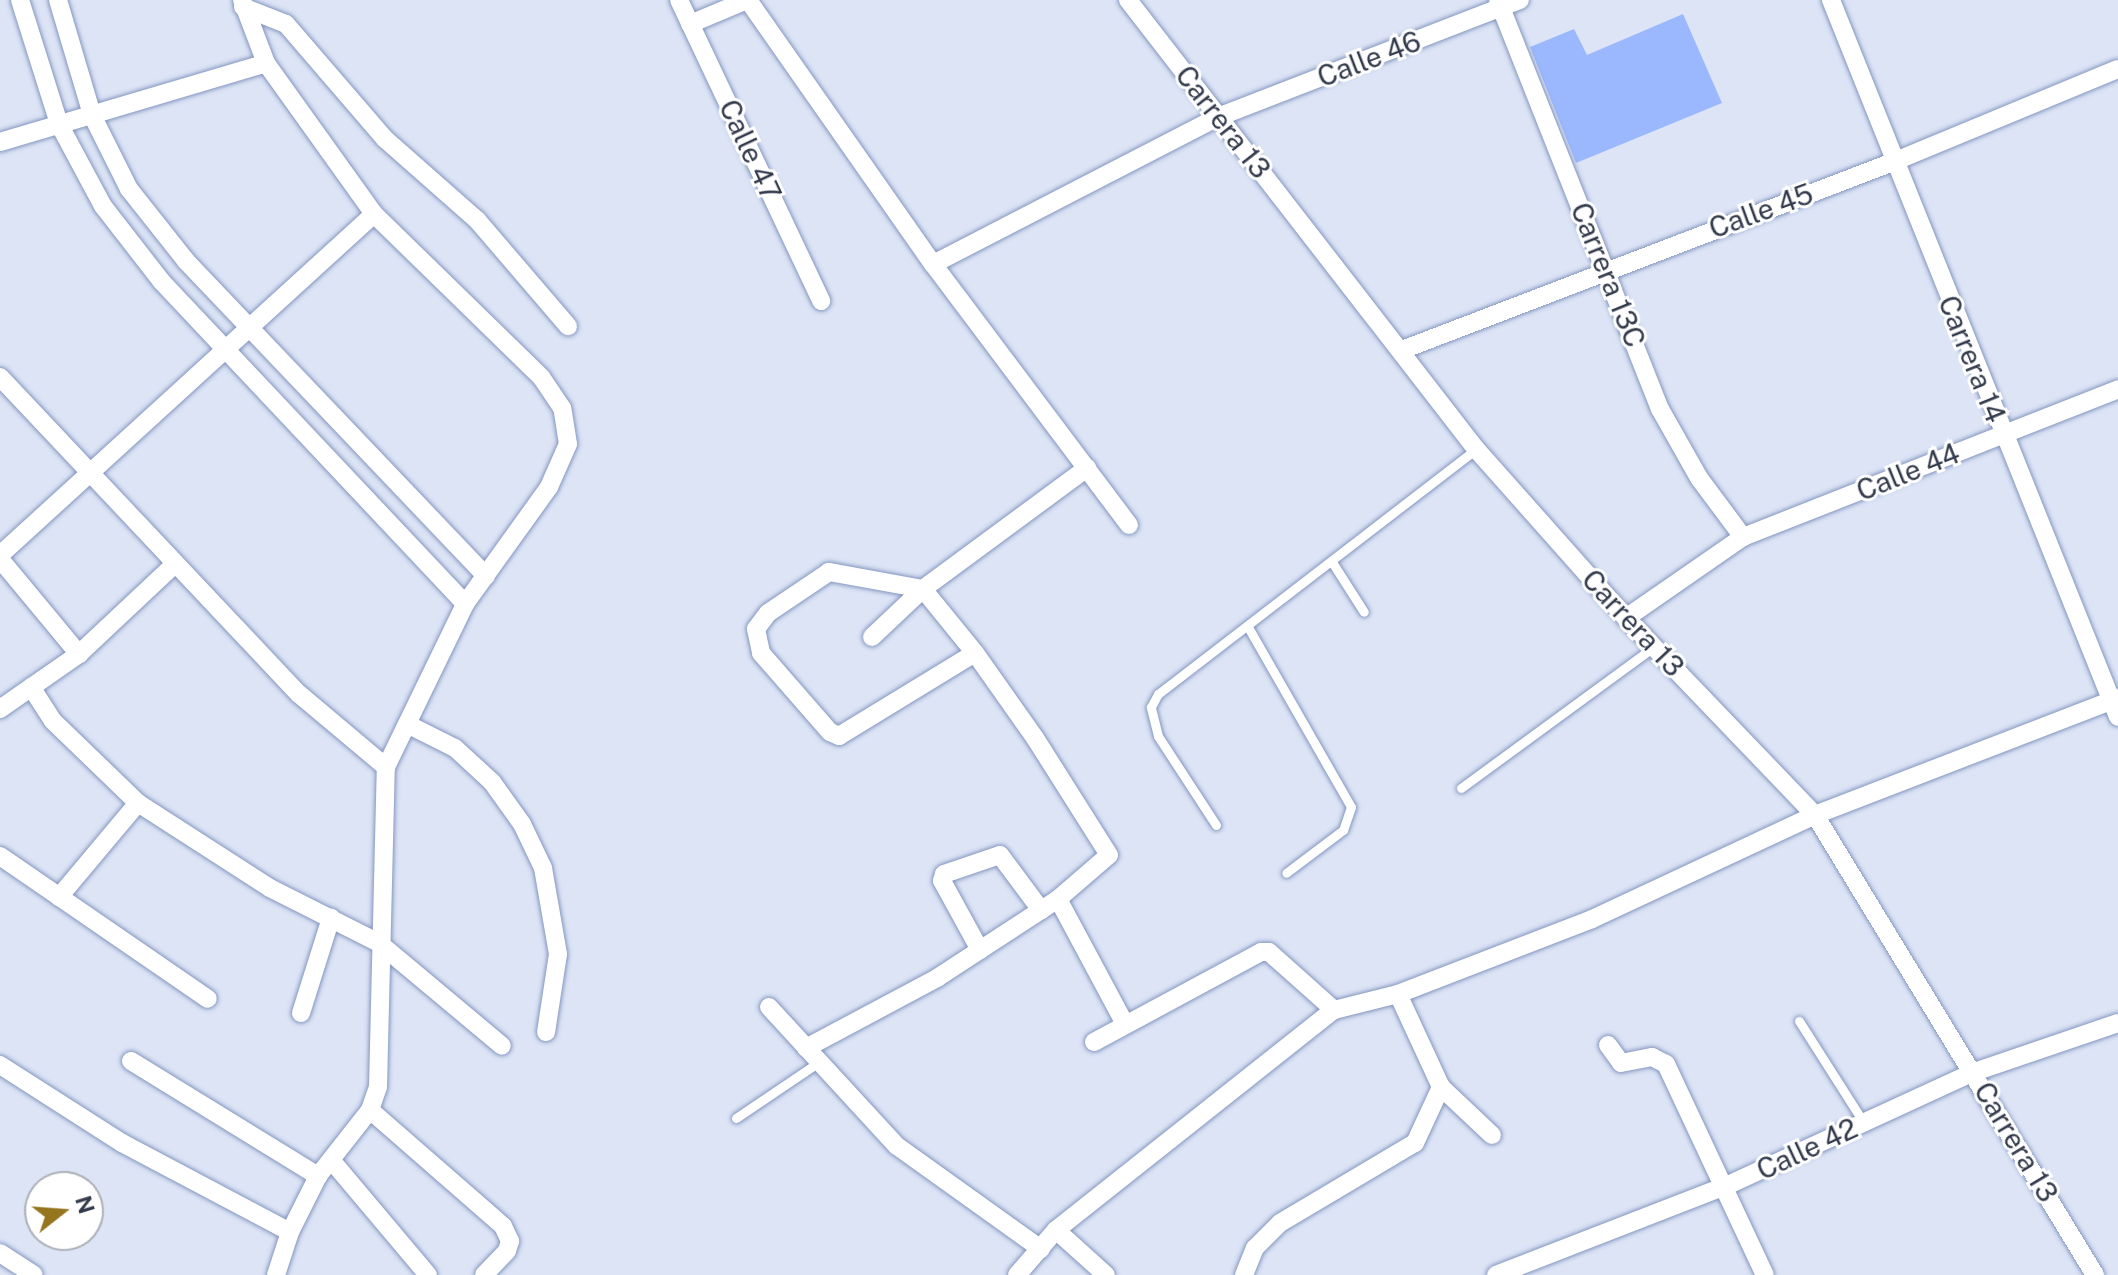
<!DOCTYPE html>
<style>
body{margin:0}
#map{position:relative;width:2118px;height:1275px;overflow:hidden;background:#dce4f6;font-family:"Public Sans",sans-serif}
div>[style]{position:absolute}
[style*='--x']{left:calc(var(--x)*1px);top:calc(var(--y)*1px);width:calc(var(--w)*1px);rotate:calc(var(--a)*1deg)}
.building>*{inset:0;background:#9bb8fe}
.roads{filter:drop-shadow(0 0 2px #8496bf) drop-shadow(0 0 2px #8496bf)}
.service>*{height:9px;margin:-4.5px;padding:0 4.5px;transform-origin:4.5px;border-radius:4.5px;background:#fff}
.minor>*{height:18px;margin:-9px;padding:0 9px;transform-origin:9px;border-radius:9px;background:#fff}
span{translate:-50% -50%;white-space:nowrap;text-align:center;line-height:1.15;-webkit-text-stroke:6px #fff;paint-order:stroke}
.street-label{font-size:28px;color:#323a4c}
.north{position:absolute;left:24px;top:1171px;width:80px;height:80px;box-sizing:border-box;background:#fff;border:2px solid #adb0b7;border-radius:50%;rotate:73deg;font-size:22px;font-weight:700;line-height:32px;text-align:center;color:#323a4c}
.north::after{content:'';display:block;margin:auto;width:28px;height:36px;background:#95751d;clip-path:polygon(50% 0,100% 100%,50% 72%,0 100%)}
</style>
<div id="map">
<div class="building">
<i style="clip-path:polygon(1683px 14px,1722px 103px,1576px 163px,1530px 47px,1574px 29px,1587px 55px)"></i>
</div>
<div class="roads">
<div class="service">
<i style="--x:1332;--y:562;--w:59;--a:57.4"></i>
<i style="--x:1248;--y:627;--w:207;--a:60.2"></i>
<i style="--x:1351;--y:807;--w:24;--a:109"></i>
<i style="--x:1343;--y:830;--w:71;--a:143"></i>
<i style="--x:1461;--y:788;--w:239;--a:-36.2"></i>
<i style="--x:1216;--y:825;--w:106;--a:-123.1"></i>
<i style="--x:1158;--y:736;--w:30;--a:-104"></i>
<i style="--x:1151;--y:707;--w:15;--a:-62"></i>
<i style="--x:1158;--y:694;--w:401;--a:-37.6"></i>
<i style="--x:1799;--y:1021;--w:121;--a:57.5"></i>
<i style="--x:736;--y:1118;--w:100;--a:-34"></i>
</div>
<div class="minor">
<i style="--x:20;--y:0;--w:130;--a:72.5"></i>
<i style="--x:59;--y:124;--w:93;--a:61.8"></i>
<i style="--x:103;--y:206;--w:96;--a:52.2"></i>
<i style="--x:162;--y:282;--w:442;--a:46.7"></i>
<i style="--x:58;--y:0;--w:120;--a:73.5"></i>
<i style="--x:92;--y:115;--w:83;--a:63.4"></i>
<i style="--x:129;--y:189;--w:92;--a:51.6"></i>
<i style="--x:186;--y:261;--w:435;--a:46.4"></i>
<i style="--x:679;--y:0;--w:333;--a:64.7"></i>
<i style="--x:748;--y:0;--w:322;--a:55"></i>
<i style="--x:1128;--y:0;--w:568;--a:52.22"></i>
<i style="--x:1476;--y:449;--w:226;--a:48.4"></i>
<i style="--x:1626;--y:618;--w:273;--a:46.2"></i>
<i style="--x:1815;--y:815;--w:539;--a:58.67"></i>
<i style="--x:1498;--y:0;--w:440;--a:68.4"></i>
<i style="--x:1660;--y:409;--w:79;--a:60.5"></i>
<i style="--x:1699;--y:478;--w:74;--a:53.3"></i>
<i style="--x:1831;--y:0;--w:772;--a:68.18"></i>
<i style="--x:243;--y:7;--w:46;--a:21.6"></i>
<i style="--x:286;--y:24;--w:152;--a:49.3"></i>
<i style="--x:385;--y:139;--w:123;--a:41.4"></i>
<i style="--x:477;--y:220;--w:140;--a:49.4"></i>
<i style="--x:690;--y:24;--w:62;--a:-22.8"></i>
<i style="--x:0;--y:142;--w:277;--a:-16.5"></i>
<i style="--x:1402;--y:350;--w:526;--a:-20.95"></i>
<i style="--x:1893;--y:162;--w:243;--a:-22.5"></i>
<i style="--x:0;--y:377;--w:436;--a:46.7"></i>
<i style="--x:299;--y:694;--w:114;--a:40"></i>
<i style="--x:1129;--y:525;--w:326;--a:-126.9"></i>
<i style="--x:933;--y:264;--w:321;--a:-27.3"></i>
<i style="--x:1218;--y:117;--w:324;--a:-21.2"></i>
<i style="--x:0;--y:555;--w:506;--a:-42.36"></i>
<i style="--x:0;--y:559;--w:124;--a:50.3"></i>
<i style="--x:1626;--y:618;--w:142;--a:-34.7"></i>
<i style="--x:1743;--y:537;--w:403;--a:-21.5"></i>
<i style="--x:872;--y:637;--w:70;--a:-43.3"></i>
<i style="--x:923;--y:589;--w:204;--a:-36.4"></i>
<i style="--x:31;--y:687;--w:40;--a:57.1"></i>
<i style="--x:53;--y:721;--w:118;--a:44"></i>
<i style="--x:138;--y:803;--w:157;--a:32.8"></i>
<i style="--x:270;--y:888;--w:122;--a:26.8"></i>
<i style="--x:379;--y:943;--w:160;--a:39.9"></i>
<i style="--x:0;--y:709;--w:96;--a:-34.8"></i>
<i style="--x:79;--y:654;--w:132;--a:-43.2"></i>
<i style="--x:407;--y:724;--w:54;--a:26.6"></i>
<i style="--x:455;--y:748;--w:50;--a:42.6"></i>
<i style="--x:492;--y:782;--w:52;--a:54.5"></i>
<i style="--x:522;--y:824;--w:49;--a:64.5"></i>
<i style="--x:543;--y:868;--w:87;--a:80.1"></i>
<i style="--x:558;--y:954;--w:79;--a:98.7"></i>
<i style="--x:0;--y:856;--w:252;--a:34.5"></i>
<i style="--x:59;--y:897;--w:123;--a:-50"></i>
<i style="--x:1058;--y:899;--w:140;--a:61.8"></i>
<i style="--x:980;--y:950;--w:79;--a:-118.8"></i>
<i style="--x:942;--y:881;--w:7;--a:-74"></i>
<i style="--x:944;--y:874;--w:59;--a:-18.7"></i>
<i style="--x:1000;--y:855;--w:69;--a:53.3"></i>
<i style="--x:769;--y:1007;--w:189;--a:47.4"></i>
<i style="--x:897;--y:1146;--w:177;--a:35.6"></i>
<i style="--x:301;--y:1013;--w:100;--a:-72.5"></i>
<i style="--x:1094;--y:1042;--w:190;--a:-28.3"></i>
<i style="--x:1261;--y:952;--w:8;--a:0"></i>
<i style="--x:1269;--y:952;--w:87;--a:41.7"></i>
<i style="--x:1608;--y:1045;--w:22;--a:54"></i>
<i style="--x:1621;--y:1063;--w:32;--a:-11"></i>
<i style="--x:1652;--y:1057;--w:16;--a:27"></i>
<i style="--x:1666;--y:1064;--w:233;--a:64.9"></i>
<i style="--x:806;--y:1048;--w:149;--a:-28.1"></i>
<i style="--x:937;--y:978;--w:145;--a:-33.1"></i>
<i style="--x:1058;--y:899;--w:67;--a:-40.8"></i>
<i style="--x:1109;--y:855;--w:138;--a:-122.3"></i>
<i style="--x:1035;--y:738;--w:104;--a:-125.2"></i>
<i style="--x:975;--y:653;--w:82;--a:-129.1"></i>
<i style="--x:923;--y:589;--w:96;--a:-169.7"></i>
<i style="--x:829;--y:572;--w:73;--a:146.1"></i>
<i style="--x:768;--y:613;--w:20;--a:127"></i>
<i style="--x:756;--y:629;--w:25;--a:78"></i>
<i style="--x:761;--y:653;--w:105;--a:48.9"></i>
<i style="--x:830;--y:732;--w:10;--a:24"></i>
<i style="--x:839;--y:736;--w:159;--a:-31.4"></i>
<i style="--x:131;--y:1061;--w:220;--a:31.6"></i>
<i style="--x:0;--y:1065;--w:145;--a:32.6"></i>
<i style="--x:122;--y:1143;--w:190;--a:27.9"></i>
<i style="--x:290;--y:1232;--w:63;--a:-63.4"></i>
<i style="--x:318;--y:1176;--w:84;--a:-51.8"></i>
<i style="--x:370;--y:1110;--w:24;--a:-71"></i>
<i style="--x:378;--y:1087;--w:320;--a:-88.6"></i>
<i style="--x:386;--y:767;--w:181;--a:-64.1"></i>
<i style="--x:465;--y:604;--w:144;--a:-54.3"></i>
<i style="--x:549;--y:487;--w:47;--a:-66.2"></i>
<i style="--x:568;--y:444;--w:36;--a:-99"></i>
<i style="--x:562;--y:408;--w:37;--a:-124"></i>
<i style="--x:541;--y:377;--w:233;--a:-135.7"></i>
<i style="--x:374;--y:214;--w:186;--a:-125.6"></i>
<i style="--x:266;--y:63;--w:67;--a:-110.9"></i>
<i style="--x:1441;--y:1087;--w:70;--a:43.3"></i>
<i style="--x:370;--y:1110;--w:176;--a:41.1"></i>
<i style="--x:503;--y:1226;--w:17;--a:65"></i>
<i style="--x:510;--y:1241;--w:10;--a:107"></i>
<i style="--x:507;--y:1251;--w:33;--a:134"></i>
<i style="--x:332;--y:1161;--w:149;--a:49.9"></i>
<i style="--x:1056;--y:1230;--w:67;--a:42"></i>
<i style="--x:0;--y:1253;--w:40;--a:32.9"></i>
<i style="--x:276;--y:1275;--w:45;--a:-72"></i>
<i style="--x:1017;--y:1275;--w:60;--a:-49.1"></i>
<i style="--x:1056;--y:1230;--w:355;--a:-38.4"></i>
<i style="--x:1334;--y:1010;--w:66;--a:-14"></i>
<i style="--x:1398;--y:994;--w:208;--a:-21.1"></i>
<i style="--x:1592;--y:919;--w:246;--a:-25"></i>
<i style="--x:1815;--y:815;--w:325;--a:-21.1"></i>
<i style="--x:1244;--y:1275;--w:29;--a:-68"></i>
<i style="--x:1255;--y:1248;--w:35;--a:-45"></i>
<i style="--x:1280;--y:1223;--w:157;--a:-30.7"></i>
<i style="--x:1415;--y:1143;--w:62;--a:-65.1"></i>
<i style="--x:1441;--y:1087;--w:102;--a:-114.8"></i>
<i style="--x:1496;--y:1275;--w:247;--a:-21.2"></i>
<i style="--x:1726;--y:1186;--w:273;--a:-24.7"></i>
<i style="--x:1974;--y:1072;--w:152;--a:-18.8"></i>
</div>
</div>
<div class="street-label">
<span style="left:1369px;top:59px;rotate:-21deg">Calle 46</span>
<span style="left:1223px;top:122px;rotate:52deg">Carrera 13</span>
<span style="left:750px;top:150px;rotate:65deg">Calle 47</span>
<span style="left:1761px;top:211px;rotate:-20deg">Calle 45</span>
<span style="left:1608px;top:275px;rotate:68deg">Carrera 13C</span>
<span style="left:1972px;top:359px;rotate:68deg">Carrera 14</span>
<span style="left:1908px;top:472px;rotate:-22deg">Calle 44</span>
<span style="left:1633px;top:623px;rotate:47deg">Carrera 13</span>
<span style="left:2016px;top:1142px;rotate:59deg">Carrera 13</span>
<span style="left:1807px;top:1149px;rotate:-25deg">Calle 42</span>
</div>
<div class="north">N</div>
</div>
